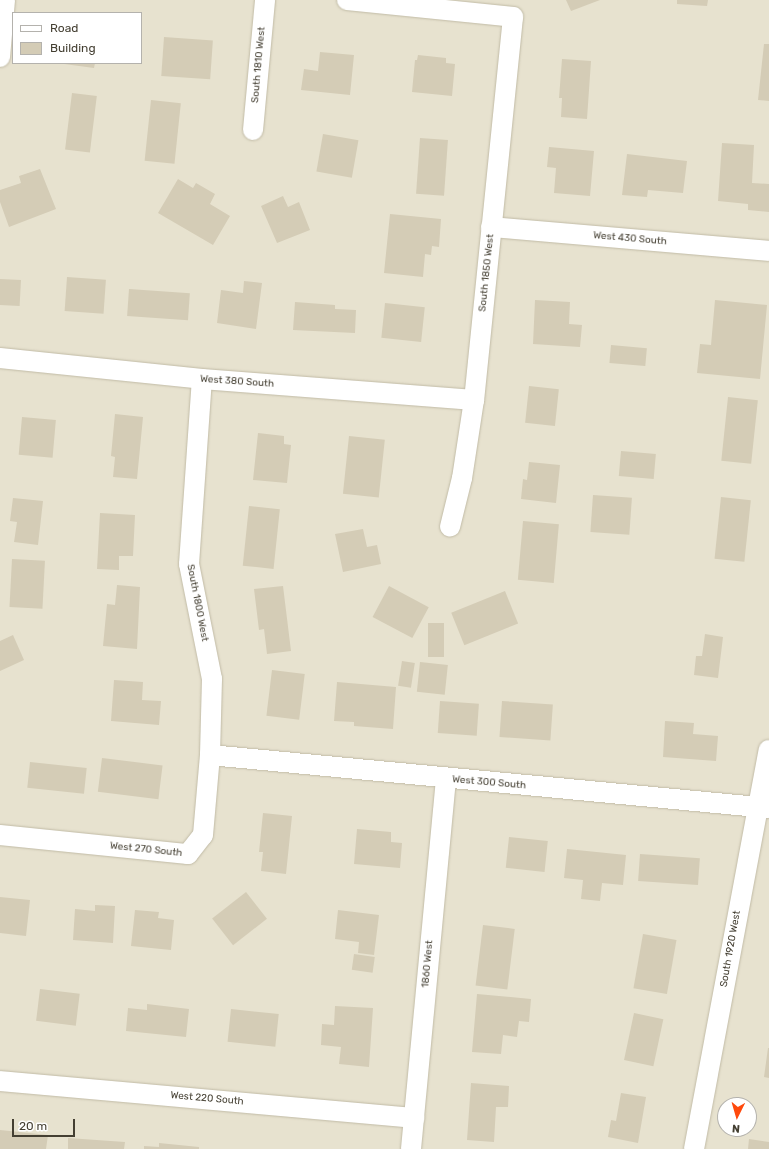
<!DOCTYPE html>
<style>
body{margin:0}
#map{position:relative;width:769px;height:1149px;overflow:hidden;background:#f3efe1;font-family:Rubik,sans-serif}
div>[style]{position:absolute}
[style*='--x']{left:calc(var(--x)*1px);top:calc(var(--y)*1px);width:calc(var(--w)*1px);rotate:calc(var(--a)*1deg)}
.residential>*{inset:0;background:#e7e2cf}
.building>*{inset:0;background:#d4ccb6;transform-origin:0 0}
.roads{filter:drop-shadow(0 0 1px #c1bba6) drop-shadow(0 0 1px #c1bba6)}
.minor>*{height:20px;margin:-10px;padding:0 10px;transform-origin:10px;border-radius:10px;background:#fff}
span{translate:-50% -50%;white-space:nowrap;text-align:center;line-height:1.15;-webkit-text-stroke:3px #fff;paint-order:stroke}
.street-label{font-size:10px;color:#443f32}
.legend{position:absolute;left:12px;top:12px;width:130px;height:52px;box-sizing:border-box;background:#fff;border:1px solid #b4b2ad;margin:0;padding:5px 7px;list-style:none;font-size:12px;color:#443f32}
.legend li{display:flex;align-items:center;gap:8px;height:20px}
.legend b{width:20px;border:1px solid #b4b2ad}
.north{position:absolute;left:717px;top:1097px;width:40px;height:40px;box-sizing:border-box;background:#fff;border:1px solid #b4b2ad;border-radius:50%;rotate:185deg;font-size:11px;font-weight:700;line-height:16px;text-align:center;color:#443f32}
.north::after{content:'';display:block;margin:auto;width:14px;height:18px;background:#ff490c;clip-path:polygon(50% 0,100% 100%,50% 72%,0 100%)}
.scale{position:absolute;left:12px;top:1119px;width:63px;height:18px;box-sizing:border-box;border:2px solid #443f32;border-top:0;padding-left:5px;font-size:12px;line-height:14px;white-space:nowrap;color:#443f32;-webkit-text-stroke:3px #fff;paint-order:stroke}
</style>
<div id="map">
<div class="residential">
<i style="clip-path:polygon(evenodd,0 0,769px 0,769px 1149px,0 1149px,0 0,13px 13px,141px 13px,141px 63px,13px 63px,13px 13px,0 0,725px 1105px,749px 1105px,749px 1129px,725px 1129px,725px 1105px)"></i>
</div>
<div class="building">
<i style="clip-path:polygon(566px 0,600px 0,571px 11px)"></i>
<i style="clip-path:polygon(677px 0,708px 0,707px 6px,677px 4px)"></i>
<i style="left:164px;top:37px;width:49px;height:39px;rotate:4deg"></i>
<i style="clip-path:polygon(764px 44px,769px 44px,769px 101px,758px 100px)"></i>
<i style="clip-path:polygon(320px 52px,354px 55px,350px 95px,301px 90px,304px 69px,318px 71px)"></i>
<i style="clip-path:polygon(418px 55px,446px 58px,446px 63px,455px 64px,452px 96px,412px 92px,415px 60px,417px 60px)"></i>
<i style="clip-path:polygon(562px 59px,591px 61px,587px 119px,561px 117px,562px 98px,559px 98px)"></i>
<i style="clip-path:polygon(57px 63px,95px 63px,94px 68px)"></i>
<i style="left:72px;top:93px;width:25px;height:57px;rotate:7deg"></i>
<i style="left:151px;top:100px;width:30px;height:61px;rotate:6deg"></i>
<i style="left:323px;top:134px;width:36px;height:38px;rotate:10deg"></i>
<i style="left:420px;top:138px;width:28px;height:56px;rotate:4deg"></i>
<i style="clip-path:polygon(722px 143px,754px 145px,752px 183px,769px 184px,769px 212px,748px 210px,748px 204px,718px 201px)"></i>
<i style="clip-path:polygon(549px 147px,594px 151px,590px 196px,554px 193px,556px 168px,547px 167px)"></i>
<i style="clip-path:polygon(627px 154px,687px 161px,683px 193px,648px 190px,647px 197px,622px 195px)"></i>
<i style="clip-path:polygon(40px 169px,56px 209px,9px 227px,0 202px,0 190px,21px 183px,19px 176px)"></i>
<i style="clip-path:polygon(178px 179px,193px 188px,196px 183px,215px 194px,210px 204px,230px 216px,213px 245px,158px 213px)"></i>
<i style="clip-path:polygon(283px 196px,288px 207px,299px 202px,310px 230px,277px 243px,261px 206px)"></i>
<i style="clip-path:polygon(390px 214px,441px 219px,439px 247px,432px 246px,431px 255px,425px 254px,423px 277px,384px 273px)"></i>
<i style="left:67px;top:277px;width:39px;height:34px;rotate:4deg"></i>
<i style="left:0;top:279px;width:21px;height:26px;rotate:3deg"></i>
<i style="clip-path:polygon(244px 281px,262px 283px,256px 329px,217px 323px,221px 290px,243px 293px)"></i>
<i style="left:129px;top:289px;width:61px;height:27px;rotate:4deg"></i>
<i style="clip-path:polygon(535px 300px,570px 302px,569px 324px,582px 325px,580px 347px,533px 344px)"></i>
<i style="clip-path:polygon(715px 300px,767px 305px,760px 379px,697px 373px,700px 344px,711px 345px)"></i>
<i style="clip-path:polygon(295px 302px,335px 305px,335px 309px,356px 310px,355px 333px,293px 330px)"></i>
<i style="left:385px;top:303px;width:40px;height:35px;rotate:6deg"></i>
<i style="left:611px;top:345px;width:36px;height:18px;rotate:5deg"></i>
<i style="left:529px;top:386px;width:30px;height:37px;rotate:6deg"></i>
<i style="left:728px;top:397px;width:30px;height:64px;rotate:6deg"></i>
<i style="clip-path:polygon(115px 414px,143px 417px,137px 479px,113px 477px,115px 457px,111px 456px)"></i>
<i style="left:22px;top:417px;width:34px;height:38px;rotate:5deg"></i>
<i style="clip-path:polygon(258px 433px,284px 436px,284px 444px,291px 445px,287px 483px,253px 480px)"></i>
<i style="left:349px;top:436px;width:36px;height:58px;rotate:6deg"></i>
<i style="left:621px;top:451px;width:35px;height:25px;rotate:5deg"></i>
<i style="clip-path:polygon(529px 462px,560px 465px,556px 503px,521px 499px,523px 479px,527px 480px)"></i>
<i style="left:593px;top:495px;width:39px;height:37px;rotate:4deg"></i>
<i style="left:721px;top:497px;width:30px;height:62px;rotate:6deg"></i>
<i style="clip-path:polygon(13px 498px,43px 501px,38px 545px,14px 542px,17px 522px,10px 521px)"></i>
<i style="left:249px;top:506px;width:31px;height:60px;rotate:6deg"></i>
<i style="clip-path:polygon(100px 513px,135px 515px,133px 556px,119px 556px,119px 570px,97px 569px)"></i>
<i style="left:523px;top:521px;width:36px;height:59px;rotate:5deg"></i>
<i style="clip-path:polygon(363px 529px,367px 547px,377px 545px,381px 564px,343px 572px,335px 534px)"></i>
<i style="left:12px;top:559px;width:33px;height:48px;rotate:3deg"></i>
<i style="clip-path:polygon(117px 585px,140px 587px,137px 649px,103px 646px,107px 604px,115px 605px)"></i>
<i style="clip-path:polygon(283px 586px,291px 651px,267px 654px,264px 629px,259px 630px,254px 589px)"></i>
<i style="left:389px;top:586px;width:45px;height:35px;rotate:28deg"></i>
<i style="left:505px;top:591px;width:35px;height:58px;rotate:68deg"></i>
<i style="left:428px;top:623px;width:16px;height:34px"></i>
<i style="clip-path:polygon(705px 634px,723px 637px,718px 678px,694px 675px,696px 656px,702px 656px)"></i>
<i style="clip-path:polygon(13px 635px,24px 660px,0 671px,0 641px)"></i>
<i style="left:402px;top:661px;width:13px;height:25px;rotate:9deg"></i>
<i style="left:420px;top:662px;width:28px;height:30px;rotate:6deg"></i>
<i style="left:272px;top:670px;width:33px;height:46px;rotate:7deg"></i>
<i style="clip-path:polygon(114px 680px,143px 682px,142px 700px,161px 701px,159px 725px,111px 721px)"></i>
<i style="clip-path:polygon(337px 682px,396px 687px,393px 729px,354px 726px,354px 722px,334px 721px)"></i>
<i style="left:440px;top:701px;width:39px;height:32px;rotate:4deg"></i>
<i style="left:502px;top:701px;width:51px;height:36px;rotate:4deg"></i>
<i style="clip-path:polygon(665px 721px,694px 723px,693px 734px,718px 736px,716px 761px,663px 757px)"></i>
<i style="left:102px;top:758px;width:61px;height:34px;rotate:7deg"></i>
<i style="left:30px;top:762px;width:57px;height:26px;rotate:6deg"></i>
<i style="clip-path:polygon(263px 813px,292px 816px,286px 874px,261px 871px,263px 852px,259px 852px)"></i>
<i style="clip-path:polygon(357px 829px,391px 832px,391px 842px,402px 843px,400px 868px,354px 864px)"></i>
<i style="left:509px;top:837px;width:39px;height:31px;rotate:6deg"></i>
<i style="clip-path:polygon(567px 849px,626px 855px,623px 885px,602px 883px,600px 901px,581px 899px,583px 880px,564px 878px)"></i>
<i style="left:640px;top:854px;width:60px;height:27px;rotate:4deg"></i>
<i style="left:246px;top:892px;width:34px;height:43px;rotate:52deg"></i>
<i style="clip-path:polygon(0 897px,30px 900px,26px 936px,0 933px)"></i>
<i style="clip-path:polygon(95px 905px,115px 906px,113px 943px,73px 940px,75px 909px,95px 911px)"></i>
<i style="clip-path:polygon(135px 910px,159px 912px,158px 918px,174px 920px,171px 950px,131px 946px)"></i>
<i style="clip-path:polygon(338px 910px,379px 915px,374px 955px,358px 953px,359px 942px,335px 939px)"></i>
<i style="left:483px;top:925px;width:32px;height:61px;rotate:7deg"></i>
<i style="left:643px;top:934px;width:34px;height:55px;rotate:10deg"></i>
<i style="left:354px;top:954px;width:21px;height:16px;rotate:8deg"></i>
<i style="left:40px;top:989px;width:40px;height:32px;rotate:7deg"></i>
<i style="clip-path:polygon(477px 994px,531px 999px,529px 1022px,519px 1021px,517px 1037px,503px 1035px,501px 1054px,472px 1052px)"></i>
<i style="clip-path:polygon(147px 1004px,189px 1009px,186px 1037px,126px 1031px,128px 1008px,147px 1010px)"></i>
<i style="clip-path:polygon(335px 1006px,373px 1008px,369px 1067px,339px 1064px,341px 1047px,321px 1045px,322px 1024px,334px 1025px)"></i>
<i style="left:231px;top:1009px;width:48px;height:33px;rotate:6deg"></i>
<i style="left:634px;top:1013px;width:30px;height:48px;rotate:12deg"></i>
<i style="clip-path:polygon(768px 1048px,769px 1048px,769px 1078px,764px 1077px)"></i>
<i style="clip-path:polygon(471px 1083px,509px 1086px,508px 1107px,496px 1107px,494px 1142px,467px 1140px)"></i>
<i style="clip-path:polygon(621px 1093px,646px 1097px,638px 1143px,608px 1137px,611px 1120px,616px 1121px)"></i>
<i style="clip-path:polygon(0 1130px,48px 1135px,46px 1149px,0 1149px)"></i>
<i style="clip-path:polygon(68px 1138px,125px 1142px,124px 1149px,68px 1149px)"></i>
<i style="clip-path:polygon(749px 1139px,769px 1142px,769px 1149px,748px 1149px)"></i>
<i style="clip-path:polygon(159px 1143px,199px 1147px,199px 1149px,144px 1149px,144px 1146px,159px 1147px)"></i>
</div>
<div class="roads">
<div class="minor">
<i style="--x:347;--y:0;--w:167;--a:5.8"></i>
<i style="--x:513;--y:17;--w:385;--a:95.8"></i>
<i style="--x:474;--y:400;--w:79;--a:98.7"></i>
<i style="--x:462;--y:478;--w:50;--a:103.8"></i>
<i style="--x:0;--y:57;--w:57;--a:-85"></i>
<i style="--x:253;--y:130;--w:131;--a:-84.7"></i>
<i style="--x:491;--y:227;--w:279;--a:4.9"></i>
<i style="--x:0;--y:358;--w:203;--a:5.9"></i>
<i style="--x:202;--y:379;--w:273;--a:4.4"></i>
<i style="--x:210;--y:755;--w:562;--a:5.42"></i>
<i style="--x:0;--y:835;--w:189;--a:5.8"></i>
<i style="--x:188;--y:854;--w:24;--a:-52"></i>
<i style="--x:203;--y:835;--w:80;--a:-85"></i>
<i style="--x:210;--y:755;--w:76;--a:-88.5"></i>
<i style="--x:212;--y:679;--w:117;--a:-101.3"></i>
<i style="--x:189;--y:564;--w:185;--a:-86"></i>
<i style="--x:0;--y:1081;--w:416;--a:5.1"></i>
<i style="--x:411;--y:1149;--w:372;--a:-84.6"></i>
<i style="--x:694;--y:1149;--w:406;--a:-79.4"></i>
</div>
</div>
<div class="street-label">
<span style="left:259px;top:65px;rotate:-85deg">South 1810 West</span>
<span style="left:630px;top:239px;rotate:5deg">West 430 South</span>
<span style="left:487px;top:273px;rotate:-84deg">South 1850 West</span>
<span style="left:237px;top:382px;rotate:4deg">West 380 South</span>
<span style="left:197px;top:603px;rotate:79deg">South 1800 West</span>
<span style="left:489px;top:783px;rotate:5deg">West 300 South</span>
<span style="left:146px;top:850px;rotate:6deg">West 270 South</span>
<span style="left:731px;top:949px;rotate:-80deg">South 1920 West</span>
<span style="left:428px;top:964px;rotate:-85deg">1860 West</span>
<span style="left:207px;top:1099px;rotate:5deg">West 220 South</span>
</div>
<ul class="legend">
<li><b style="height:5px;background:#fff"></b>Road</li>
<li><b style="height:11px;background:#d4ccb6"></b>Building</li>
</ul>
<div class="north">N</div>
<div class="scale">20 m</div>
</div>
